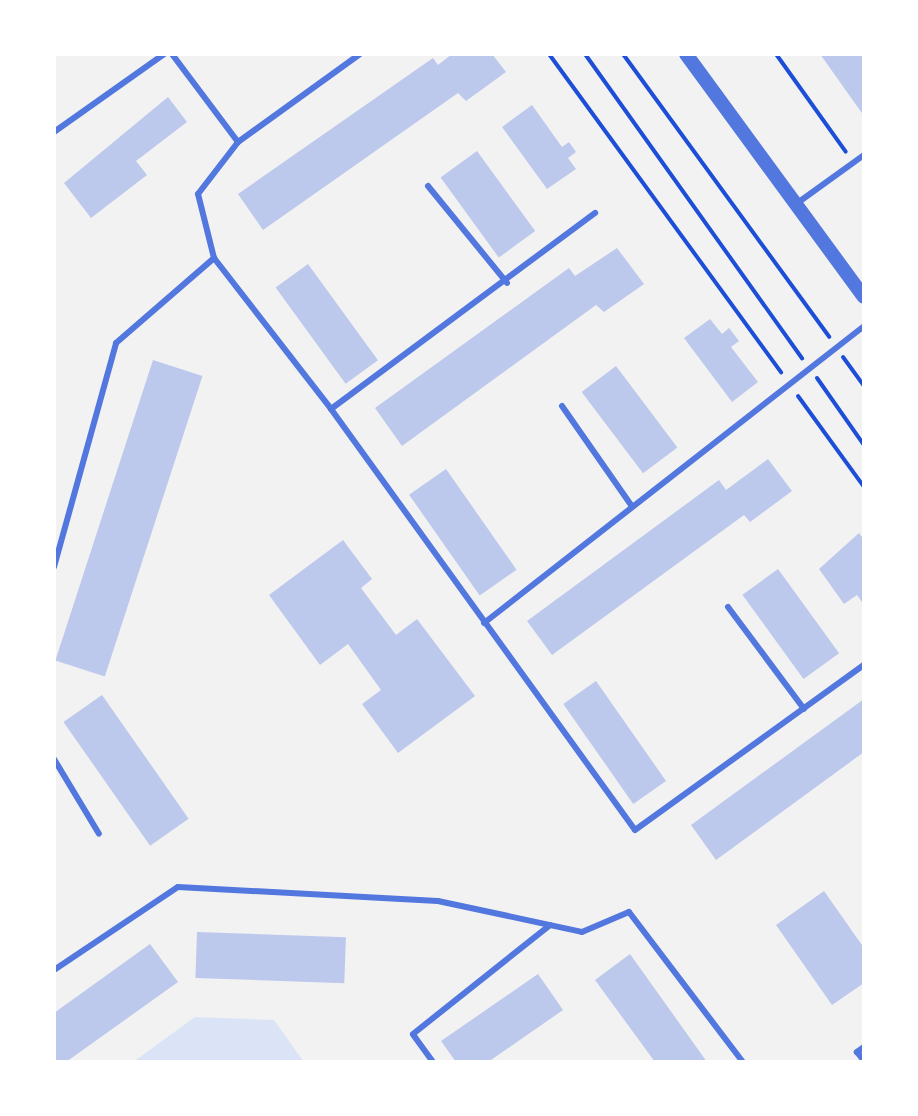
<!DOCTYPE html>
<style>
body{margin:0}
#map{position:relative;width:918px;height:1116px;overflow:hidden;background:#f2f2f2;font-family:"Nunito Sans",sans-serif}
div>[style]{position:absolute}
[style*='--x']{left:calc(var(--x)*1px);top:calc(var(--y)*1px);width:calc(var(--w)*1px);rotate:calc(var(--a)*1deg)}
.green>*{inset:0;background:#dbe4f7}
.building>*{inset:0;background:#bdc9ec;transform-origin:0 0}
.path>*{height:4px;margin:-2px;padding:0 2px;transform-origin:2px;border-radius:2px;background:#1d4ed8}
.service>*{height:6px;margin:-3px;padding:0 3px;transform-origin:3px;border-radius:3px;background:#5277de}
.tertiary>*{height:14px;margin:-7px;padding:0 7px;transform-origin:7px;border-radius:7px;background:#5277de}
span{translate:-50% -50%;white-space:nowrap;text-align:center;line-height:1.15;-webkit-text-stroke:7px #fff;paint-order:stroke}
.frame{position:absolute;inset:0;border:56px solid #fff;pointer-events:none}
</style>
<div id="map">
<div class="green">
<i style="clip-path:polygon(195px 1017px,274px 1020px,304px 1062px,133px 1062px)"></i>
</div>
<div class="building">
<i style="clip-path:polygon(452px 54px,492px 54px,506px 72px,466px 101px,458px 93px,263px 230px,238px 194px,433px 58px,438px 65px)"></i>
<i style="clip-path:polygon(820px 54px,864px 54px,864px 116px)"></i>
<i style="clip-path:polygon(168px 97px,187px 122px,136px 161px,147px 175px,91px 218px,64px 183px)"></i>
<i style="clip-path:polygon(532px 105px,562px 147px,569px 142px,576px 152px,568px 158px,576px 169px,547px 189px,502px 127px)"></i>
<i style="left:477px;top:151px;width:99px;height:45px;rotate:54deg"></i>
<i style="clip-path:polygon(617px 248px,644px 284px,604px 312px,596px 305px,402px 446px,375px 408px,569px 268px,575px 276px)"></i>
<i style="left:308px;top:264px;width:119px;height:40px;rotate:54deg"></i>
<i style="clip-path:polygon(710px 319px,722px 334px,729px 328px,739px 341px,731px 347px,758px 382px,732px 402px,684px 338px)"></i>
<i style="left:153px;top:360px;width:52px;height:316px;rotate:18deg"></i>
<i style="left:616px;top:366px;width:102px;height:43px;rotate:53deg"></i>
<i style="clip-path:polygon(768px 459px,792px 491px,750px 522px,744px 515px,552px 655px,527px 621px,719px 480px,726px 490px)"></i>
<i style="left:446px;top:469px;width:123px;height:45px;rotate:55deg"></i>
<i style="clip-path:polygon(859px 533px,864px 540px,864px 605px,857px 595px,844px 604px,819px 569px)"></i>
<i style="clip-path:polygon(343px 540px,372px 579px,361px 588px,396px 635px,417px 619px,475px 696px,398px 753px,362px 704px,381px 690px,348px 644px,320px 665px,269px 595px)"></i>
<i style="left:778px;top:569px;width:104px;height:44px;rotate:54deg"></i>
<i style="left:596px;top:681px;width:122px;height:40px;rotate:55deg"></i>
<i style="left:102px;top:695px;width:151px;height:47px;rotate:55deg"></i>
<i style="clip-path:polygon(864px 699px,864px 752px,716px 860px,691px 825px)"></i>
<i style="clip-path:polygon(824px 891px,864px 948px,864px 983px,832px 1005px,776px 925px)"></i>
<i style="left:197px;top:932px;width:149px;height:46px;rotate:2deg"></i>
<i style="clip-path:polygon(150px 944px,178px 982px,66px 1062px,54px 1062px,54px 1013px)"></i>
<i style="clip-path:polygon(630px 954px,707px 1062px,655px 1062px,595px 980px)"></i>
<i style="clip-path:polygon(538px 974px,563px 1010px,488px 1062px,456px 1062px,441px 1041px)"></i>
</div>
<div class="path">
<i style="--x:549;--y:54;--w:394;--a:53.9"></i>
<i style="--x:585;--y:54;--w:374;--a:54.5"></i>
<i style="--x:623;--y:54;--w:350;--a:53.9"></i>
<i style="--x:776;--y:54;--w:120;--a:54.5"></i>
<i style="--x:843;--y:357;--w:36;--a:54"></i>
<i style="--x:817;--y:378;--w:82;--a:55"></i>
<i style="--x:798;--y:396;--w:112;--a:54"></i>
</div>
<div class="service">
<i style="--x:54;--y:132;--w:135;--a:-35.3"></i>
<i style="--x:238;--y:142;--w:150;--a:-35.8"></i>
<i style="--x:428;--y:186;--w:125;--a:50.8"></i>
<i style="--x:796;--y:204;--w:84;--a:-35.8"></i>
<i style="--x:214;--y:258;--w:191;--a:52.2"></i>
<i style="--x:331;--y:409;--w:519;--a:54.17"></i>
<i style="--x:635;--y:830;--w:282;--a:-35.8"></i>
<i style="--x:562;--y:406;--w:121;--a:55.1"></i>
<i style="--x:331;--y:409;--w:329;--a:-36.6"></i>
<i style="--x:54;--y:567;--w:232;--a:-74.5"></i>
<i style="--x:116;--y:343;--w:130;--a:-40.9"></i>
<i style="--x:214;--y:258;--w:66;--a:-104"></i>
<i style="--x:198;--y:194;--w:66;--a:-52.4"></i>
<i style="--x:238;--y:142;--w:110;--a:-126.9"></i>
<i style="--x:728;--y:607;--w:127;--a:53.3"></i>
<i style="--x:484;--y:623;--w:482;--a:-38"></i>
<i style="--x:54;--y:759;--w:87;--a:59"></i>
<i style="--x:54;--y:970;--w:149;--a:-33.8"></i>
<i style="--x:178;--y:887;--w:260;--a:3.1"></i>
<i style="--x:438;--y:901;--w:147;--a:12.1"></i>
<i style="--x:582;--y:932;--w:51;--a:-23.1"></i>
<i style="--x:629;--y:912;--w:188;--a:52.8"></i>
<i style="--x:864;--y:1047;--w:9;--a:144"></i>
<i style="--x:857;--y:1052;--w:11;--a:52"></i>
<i style="--x:433;--y:1062;--w:34;--a:-126"></i>
<i style="--x:413;--y:1034;--w:175;--a:-38.5"></i>
</div>
<div class="tertiary">
<i style="--x:686;--y:54;--w:301;--a:53.8"></i>
</div>
<div class="frame"></div>
</div>
